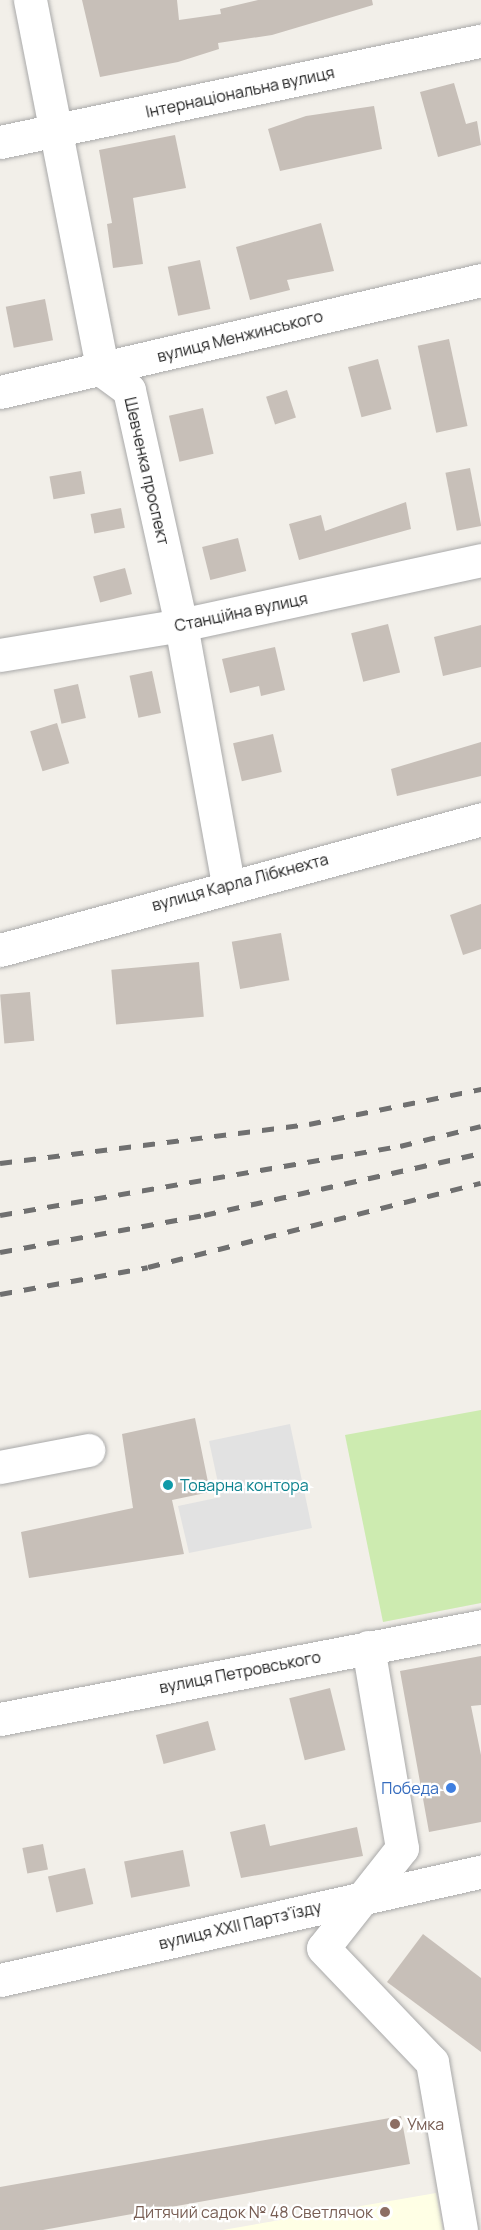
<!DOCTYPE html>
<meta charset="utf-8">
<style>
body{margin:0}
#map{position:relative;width:481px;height:2230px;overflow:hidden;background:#f2efe9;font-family:Manrope,sans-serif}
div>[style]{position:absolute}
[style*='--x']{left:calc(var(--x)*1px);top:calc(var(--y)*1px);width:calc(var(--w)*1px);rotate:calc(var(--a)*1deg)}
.education>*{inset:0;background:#ffffe5}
.grass>*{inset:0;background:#cdebb0}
.parking>*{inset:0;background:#e2e2e2}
.building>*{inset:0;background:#c7bfb8;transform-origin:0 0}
.roads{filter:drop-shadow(0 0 2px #a9a9a9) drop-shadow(0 0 2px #a9a9a9)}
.minor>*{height:33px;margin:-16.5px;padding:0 16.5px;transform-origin:16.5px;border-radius:16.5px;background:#fff}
.rail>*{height:4.5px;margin-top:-2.25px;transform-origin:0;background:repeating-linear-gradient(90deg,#707070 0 12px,transparent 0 24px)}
.dots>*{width:16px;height:16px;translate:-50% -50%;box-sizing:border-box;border:3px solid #fff;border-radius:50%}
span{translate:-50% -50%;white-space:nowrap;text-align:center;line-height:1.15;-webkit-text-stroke:4.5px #fff;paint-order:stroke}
.street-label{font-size:16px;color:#222}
.culture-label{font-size:16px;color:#0d838f}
.left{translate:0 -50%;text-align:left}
.shop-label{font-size:16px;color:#366cbe}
.right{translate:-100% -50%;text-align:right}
.education-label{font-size:16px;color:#785e54}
</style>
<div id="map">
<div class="education">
<i style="clip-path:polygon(436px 2193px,443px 2230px,223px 2230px)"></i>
</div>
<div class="grass">
<i style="clip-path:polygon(481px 1410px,481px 1603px,383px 1622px,345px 1435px)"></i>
</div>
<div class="parking">
<i style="clip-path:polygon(290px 1424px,312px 1528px,189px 1553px,178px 1506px,221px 1497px,209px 1441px)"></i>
</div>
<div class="building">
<i style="clip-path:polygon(82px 0,177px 0,179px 20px,221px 14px,220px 9px,258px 0,372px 0,373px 5px,272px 35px,218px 43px,219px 49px,178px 62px,100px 77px)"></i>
<i style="clip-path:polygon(454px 83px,466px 124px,477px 121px,481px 145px,438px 157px,420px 92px)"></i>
<i style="clip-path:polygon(374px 106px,382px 149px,280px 171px,268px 129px,306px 116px)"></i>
<i style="clip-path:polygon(175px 135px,186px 188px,133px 198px,143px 264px,113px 268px,107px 224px,112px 223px,99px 150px)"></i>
<i style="clip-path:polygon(321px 223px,334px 271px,287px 280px,290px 290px,250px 300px,236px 247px)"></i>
<i style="left:200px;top:260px;width:50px;height:33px;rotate:78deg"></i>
<i style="left:45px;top:299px;width:42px;height:40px;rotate:79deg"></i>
<i style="left:449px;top:339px;width:89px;height:32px;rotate:78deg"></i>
<i style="left:378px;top:359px;width:52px;height:31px;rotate:75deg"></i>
<i style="left:287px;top:390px;width:29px;height:22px;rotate:72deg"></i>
<i style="left:203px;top:408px;width:47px;height:35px;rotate:77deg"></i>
<i style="left:470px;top:468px;width:59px;height:25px;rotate:79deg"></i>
<i style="left:81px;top:471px;width:23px;height:32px;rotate:80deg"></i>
<i style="clip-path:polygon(406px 502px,411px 529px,299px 560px,289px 524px,321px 515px,325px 531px)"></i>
<i style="left:121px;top:508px;width:20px;height:31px;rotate:79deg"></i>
<i style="left:238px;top:538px;width:34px;height:37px;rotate:76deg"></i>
<i style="left:125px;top:568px;width:27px;height:33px;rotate:75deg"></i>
<i style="left:388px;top:624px;width:50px;height:38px;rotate:76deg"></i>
<i style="clip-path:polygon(481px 625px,481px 667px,443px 676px,434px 637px)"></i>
<i style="clip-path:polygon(275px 647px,285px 690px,261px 696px,259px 686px,230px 693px,222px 659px)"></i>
<i style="left:152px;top:671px;width:43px;height:23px;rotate:78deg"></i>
<i style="left:78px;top:684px;width:35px;height:25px;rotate:77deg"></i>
<i style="left:57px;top:723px;width:42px;height:28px;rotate:73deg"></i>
<i style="left:273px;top:734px;width:39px;height:41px;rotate:77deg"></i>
<i style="clip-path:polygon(481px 742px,481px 776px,397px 796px,391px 769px)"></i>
<i style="clip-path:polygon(481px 904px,481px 949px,463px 955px,450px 915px)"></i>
<i style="left:281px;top:933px;width:48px;height:50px;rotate:80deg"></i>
<i style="left:199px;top:962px;width:55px;height:88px;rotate:85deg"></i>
<i style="left:30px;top:992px;width:49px;height:30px;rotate:85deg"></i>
<i style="clip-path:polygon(195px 1418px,210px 1492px,172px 1500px,184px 1554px,29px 1578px,21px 1532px,133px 1508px,122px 1434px)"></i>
<i style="clip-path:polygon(481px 1656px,481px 1705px,471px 1706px,481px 1755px,481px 1822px,429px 1832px,400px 1671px)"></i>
<i style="left:330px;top:1688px;width:64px;height:42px;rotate:76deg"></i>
<i style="left:208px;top:1721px;width:30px;height:54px;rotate:75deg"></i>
<i style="clip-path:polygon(265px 1824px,270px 1846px,357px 1827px,363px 1856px,241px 1878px,230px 1832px)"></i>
<i style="left:43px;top:1844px;width:26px;height:21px;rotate:79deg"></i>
<i style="left:183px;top:1850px;width:37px;height:60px;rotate:79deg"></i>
<i style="left:85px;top:1868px;width:37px;height:38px;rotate:77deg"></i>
<i style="clip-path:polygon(423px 1934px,481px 1978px,481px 2052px,387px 1982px)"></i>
<i style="clip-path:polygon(401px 2116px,410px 2164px,43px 2230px,0 2230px,0 2187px)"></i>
</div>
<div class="roads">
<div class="minor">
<i style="--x:30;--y:0;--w:378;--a:78.9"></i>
<i style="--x:103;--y:371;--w:32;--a:36"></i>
<i style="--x:129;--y:390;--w:241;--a:77.5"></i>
<i style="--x:181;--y:625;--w:263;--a:79.7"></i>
<i style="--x:0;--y:142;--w:491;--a:-11.9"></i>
<i style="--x:0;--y:392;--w:494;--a:-13.1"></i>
<i style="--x:0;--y:655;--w:183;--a:-9.4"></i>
<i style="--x:181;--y:625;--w:307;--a:-12.2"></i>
<i style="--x:0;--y:950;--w:499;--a:-15.2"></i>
<i style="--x:0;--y:1467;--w:90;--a:-10.9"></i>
<i style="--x:368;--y:1647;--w:204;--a:80.4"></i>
<i style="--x:402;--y:1848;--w:127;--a:128.3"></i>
<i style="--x:323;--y:1948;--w:158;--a:46.3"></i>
<i style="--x:432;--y:2062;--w:170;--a:80.2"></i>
<i style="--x:0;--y:1719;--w:490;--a:-10.9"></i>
<i style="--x:0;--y:1980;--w:493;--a:-12.7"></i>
</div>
</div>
<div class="rail">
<i style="--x:0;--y:1163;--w:311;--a:-7.2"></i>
<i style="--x:309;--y:1124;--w:176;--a:-11.5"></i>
<i style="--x:0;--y:1215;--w:406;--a:-9.8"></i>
<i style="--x:400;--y:1146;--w:83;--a:-13.9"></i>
<i style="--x:0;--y:1252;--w:207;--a:-10.3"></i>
<i style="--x:204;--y:1215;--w:284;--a:-12.6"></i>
<i style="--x:0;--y:1294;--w:150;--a:-10.3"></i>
<i style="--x:148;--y:1267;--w:343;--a:-14.2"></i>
</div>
<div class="dots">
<i style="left:168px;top:1485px;background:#0f9aa8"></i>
<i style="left:451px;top:1788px;background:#3f7fe0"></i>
<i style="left:395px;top:2124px;background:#8d6e63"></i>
<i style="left:385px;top:2212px;background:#8d6e63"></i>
</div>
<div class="street-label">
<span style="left:240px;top:92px;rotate:-12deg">Інтернаціональна вулиця</span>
<span style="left:240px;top:336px;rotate:-14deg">вулиця Менжинського</span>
<span style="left:147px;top:471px;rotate:77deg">Шевченка проспект</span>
<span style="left:241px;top:612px;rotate:-12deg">Станційна вулиця</span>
<span style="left:240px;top:882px;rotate:-15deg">вулиця Карла Лібкнехта</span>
<span style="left:240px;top:1672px;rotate:-11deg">вулиця Петровського</span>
<span style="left:240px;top:1925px;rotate:-13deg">вулиця XXII Партз'їзду</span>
</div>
<div class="culture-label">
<span class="left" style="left:180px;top:1485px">Товарна контора</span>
</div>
<div class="shop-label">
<span class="right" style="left:439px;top:1788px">Победа</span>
</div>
<div class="education-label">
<span class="left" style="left:407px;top:2124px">Умка</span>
<span class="right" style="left:373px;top:2212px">Дитячий садок № 48 Светлячок</span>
</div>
</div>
